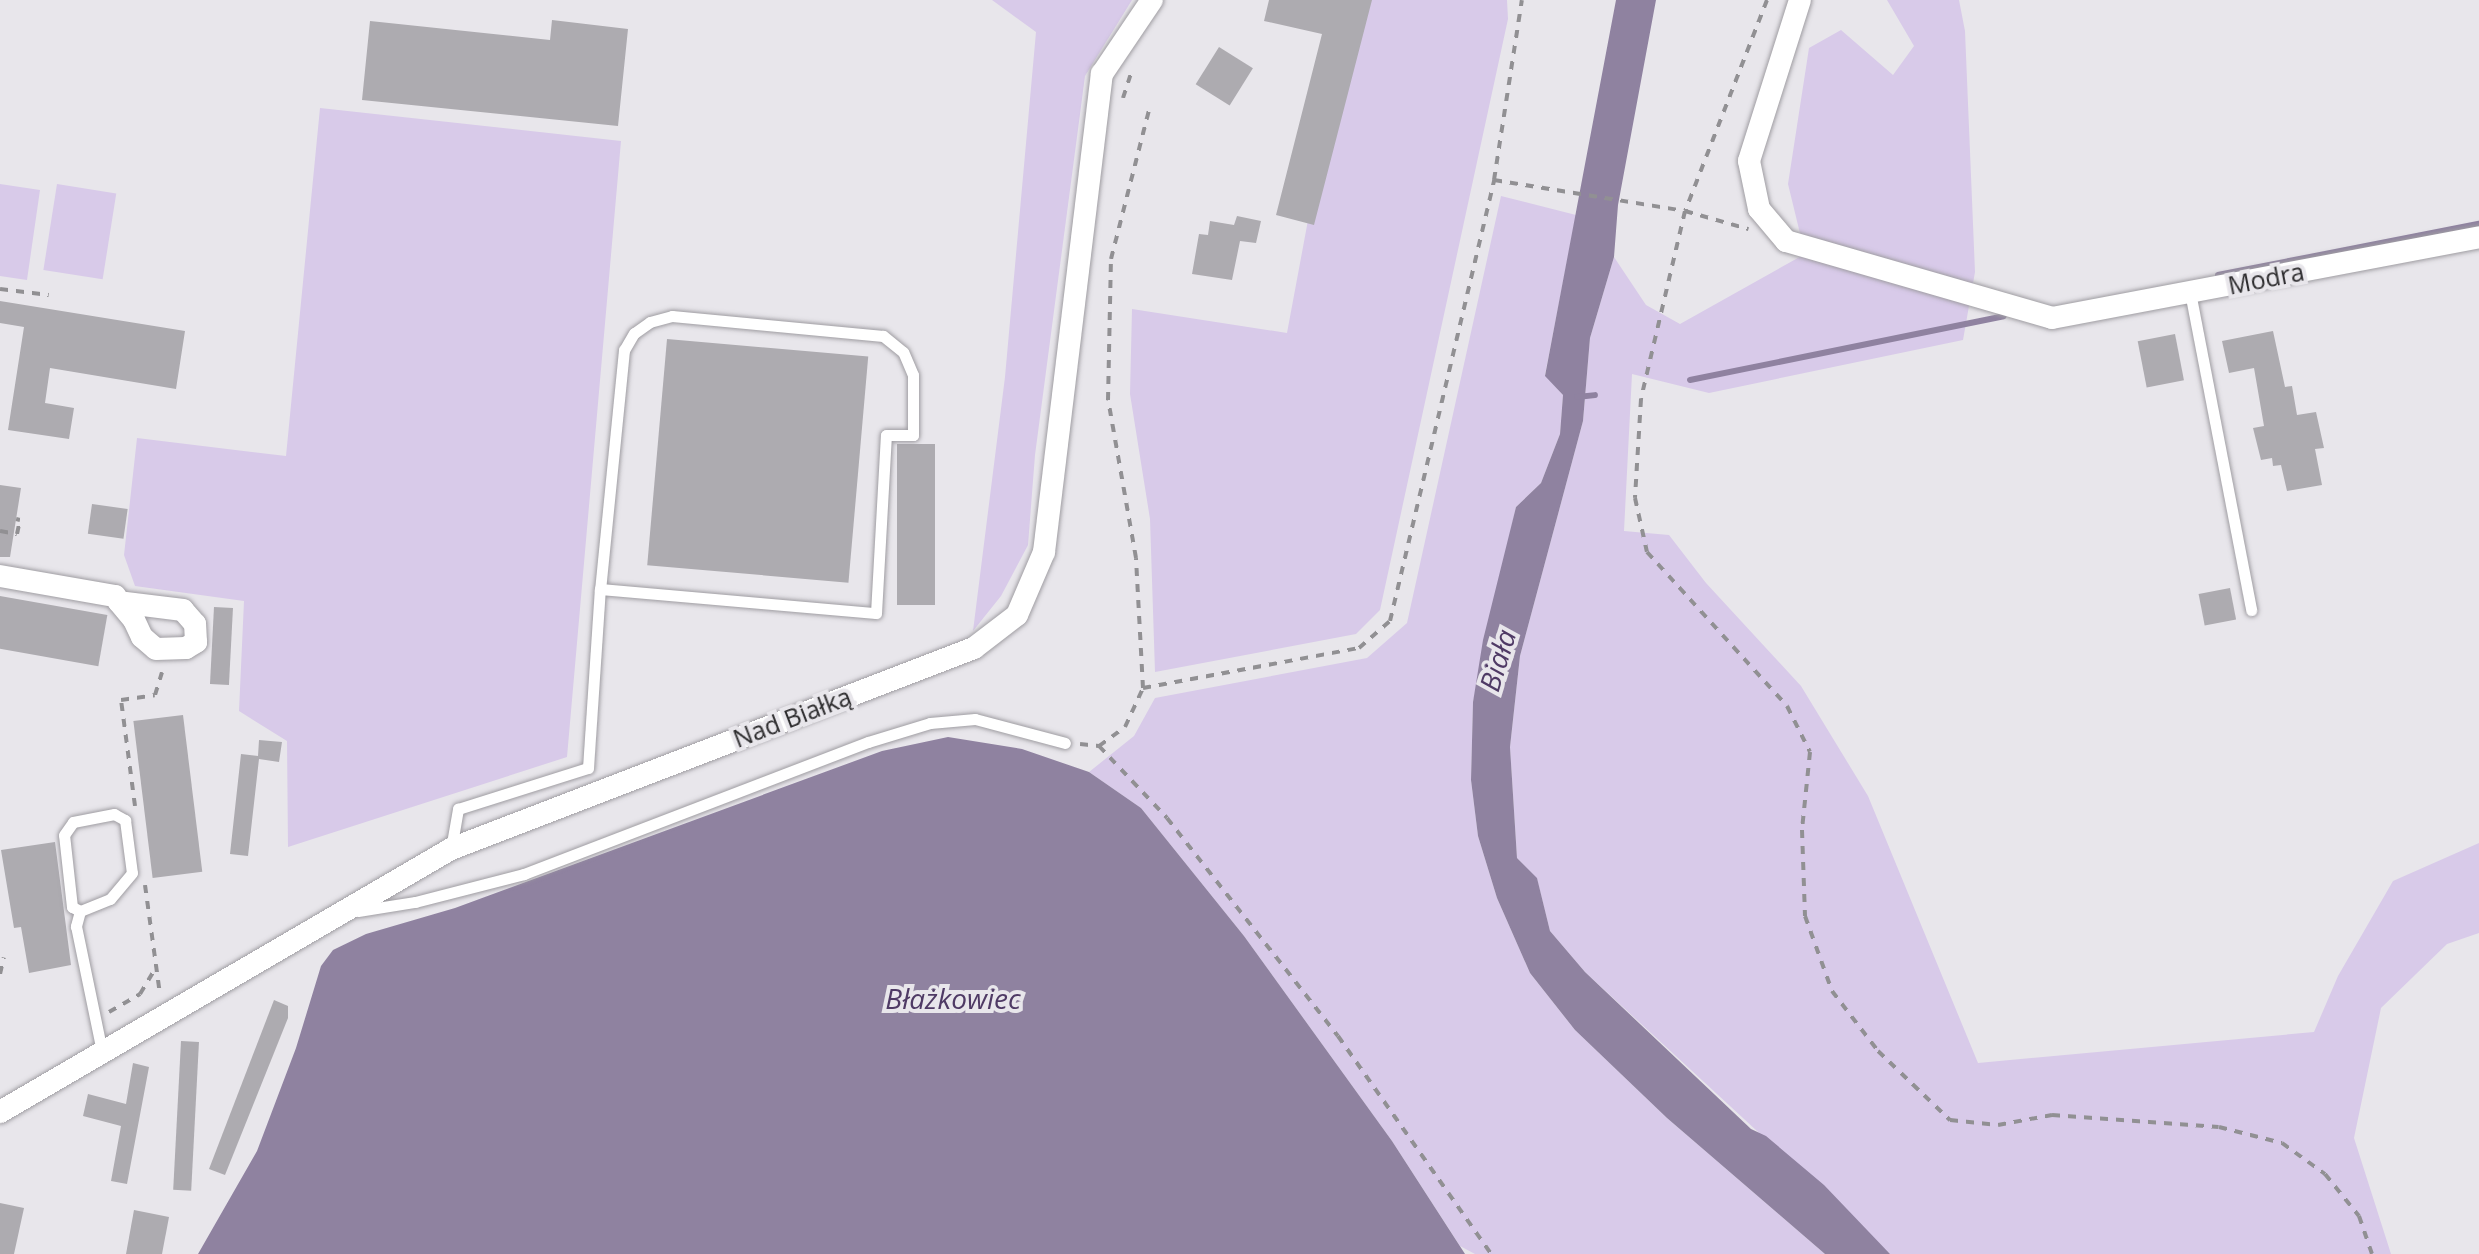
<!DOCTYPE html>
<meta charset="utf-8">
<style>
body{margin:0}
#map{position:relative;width:2479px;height:1254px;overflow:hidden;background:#e8e6eb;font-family:"Open Sans",sans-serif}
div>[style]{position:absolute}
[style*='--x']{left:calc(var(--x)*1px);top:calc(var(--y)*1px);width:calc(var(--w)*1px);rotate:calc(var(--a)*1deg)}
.green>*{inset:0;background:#d8cae9;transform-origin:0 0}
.water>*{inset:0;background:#8f82a0}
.stream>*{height:6px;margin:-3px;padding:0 3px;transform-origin:3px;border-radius:3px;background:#8f82a0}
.building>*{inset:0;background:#adabb0;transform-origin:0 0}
.path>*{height:4px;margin-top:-2px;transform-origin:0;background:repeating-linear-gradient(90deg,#919093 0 8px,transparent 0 16px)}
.roads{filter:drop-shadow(0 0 2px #9f9da2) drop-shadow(0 0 2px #9f9da2)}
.lane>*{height:11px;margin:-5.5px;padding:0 5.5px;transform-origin:5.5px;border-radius:5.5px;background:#fff}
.street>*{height:22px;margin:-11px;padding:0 11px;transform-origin:11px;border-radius:11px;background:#fff}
span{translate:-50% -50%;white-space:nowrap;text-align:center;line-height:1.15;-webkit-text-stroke:8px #e8e6eb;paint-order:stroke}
.street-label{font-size:25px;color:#2e2d2f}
.water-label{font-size:28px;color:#4f3a65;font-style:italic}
</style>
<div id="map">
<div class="green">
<i style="clip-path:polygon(992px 0,1132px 0,1085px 76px,1035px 455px,1028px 545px,1001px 596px,973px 631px,1005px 377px,1036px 32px)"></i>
<i style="clip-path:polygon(1349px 0,1507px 0,1508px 19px,1380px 610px,1356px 634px,1155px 672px,1150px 519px,1130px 394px,1132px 309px,1287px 333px)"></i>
<i style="clip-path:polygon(1887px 0,1959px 0,1965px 31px,1975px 272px,1963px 340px,1709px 393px,1632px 374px,1624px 531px,1669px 535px,1706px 583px,1801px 686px,1868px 796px,1978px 1063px,2314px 1032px,2338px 976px,2393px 881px,2479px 843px,2479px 933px,2447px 944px,2381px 1008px,2354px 1138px,2391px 1254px,1890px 1254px,1585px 972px,1550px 931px,1537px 879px,1517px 858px,1510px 747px,1520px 656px,1583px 421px,1590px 338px,1614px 257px,1646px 305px,1680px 324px,1805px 254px,1788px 184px,1809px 48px,1841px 30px,1893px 75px,1914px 46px)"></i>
<i style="clip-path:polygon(320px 108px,621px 141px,567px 757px,288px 847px,287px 741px,239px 711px,244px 601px,135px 586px,124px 555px,137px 438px,286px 456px)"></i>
<i style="clip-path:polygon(0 184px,40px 190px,27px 280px,0 276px)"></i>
<i style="left:57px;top:184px;width:60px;height:87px;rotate:9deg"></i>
<i style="clip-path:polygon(1501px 196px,1576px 215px,1545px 375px,1563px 395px,1560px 434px,1541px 483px,1516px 507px,1473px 702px,1471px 780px,1478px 836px,1497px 898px,1530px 973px,1575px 1030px,1667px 1118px,1825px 1254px,1475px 1254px,1460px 1246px,1392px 1141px,1244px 936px,1141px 808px,1089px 772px,1134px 736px,1155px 698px,1367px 658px,1407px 623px)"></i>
</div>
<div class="water">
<i style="clip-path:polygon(1616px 0,1656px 0,1618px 205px,1614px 257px,1590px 338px,1583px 421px,1520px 656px,1510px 747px,1517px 858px,1537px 878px,1550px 931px,1585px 972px,1751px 1129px,1766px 1136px,1824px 1185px,1890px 1254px,1825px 1254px,1667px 1118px,1575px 1030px,1530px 973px,1497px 898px,1478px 836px,1471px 780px,1473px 702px,1483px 640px,1516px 507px,1541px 483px,1560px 434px,1563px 395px,1545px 376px)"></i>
<i style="clip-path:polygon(948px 737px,1022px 749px,1089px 772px,1141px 808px,1244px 936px,1392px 1141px,1465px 1254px,198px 1254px,257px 1151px,296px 1048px,321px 966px,333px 950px,366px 934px,455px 908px,882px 751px)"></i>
</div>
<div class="stream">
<i style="--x:2218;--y:275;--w:266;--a:-11.1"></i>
<i style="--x:1690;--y:380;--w:320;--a:-11.5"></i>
<i style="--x:1577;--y:397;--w:18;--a:-6"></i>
</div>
<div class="building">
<i style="clip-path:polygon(1269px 0,1372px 0,1314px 225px,1276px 215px,1322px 34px,1264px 21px)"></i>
<i style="clip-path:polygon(552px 20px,628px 29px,618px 126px,362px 100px,370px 21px,550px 40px)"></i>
<i style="left:1219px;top:47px;width:40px;height:44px;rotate:32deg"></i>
<i style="clip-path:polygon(1237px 216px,1261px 221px,1256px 243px,1240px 241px,1232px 280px,1192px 274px,1199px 234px,1208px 235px,1210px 221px,1234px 225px)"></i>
<i style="clip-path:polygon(0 301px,185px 331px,176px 389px,50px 368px,45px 403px,74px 408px,69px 439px,8px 430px,24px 327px,0 323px)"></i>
<i style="clip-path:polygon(2273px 331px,2285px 387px,2292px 386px,2297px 415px,2316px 412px,2324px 448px,2315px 449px,2322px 485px,2287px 491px,2281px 465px,2273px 466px,2272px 458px,2261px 460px,2253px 428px,2264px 426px,2254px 368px,2229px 373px,2222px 341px)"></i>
<i style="left:2175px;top:334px;width:47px;height:38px;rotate:79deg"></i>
<i style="left:667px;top:339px;width:202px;height:227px;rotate:5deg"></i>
<i style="left:897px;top:444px;width:38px;height:161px"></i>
<i style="clip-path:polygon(0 485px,21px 488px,10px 557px,0 557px)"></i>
<i style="left:92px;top:504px;width:36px;height:30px;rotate:8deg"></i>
<i style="left:2230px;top:588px;width:32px;height:32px;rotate:79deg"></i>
<i style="left:0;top:596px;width:109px;height:52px;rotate:10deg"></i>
<i style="left:214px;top:607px;width:19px;height:77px;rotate:3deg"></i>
<i style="left:183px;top:715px;width:158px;height:50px;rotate:83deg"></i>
<i style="clip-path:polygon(259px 740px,282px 742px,279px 762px,259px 759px,248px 856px,230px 854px,241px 754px,258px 756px)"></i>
<i style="clip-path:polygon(55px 842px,71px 965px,29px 973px,21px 927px,14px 928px,1px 850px)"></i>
<i style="clip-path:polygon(274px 1000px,288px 1006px,288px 1018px,225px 1175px,209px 1169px)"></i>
<i style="left:181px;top:1041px;width:18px;height:149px;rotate:3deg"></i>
<i style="clip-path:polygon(133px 1063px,149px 1067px,127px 1184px,111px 1181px,121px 1126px,83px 1116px,88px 1094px,126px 1104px)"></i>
<i style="clip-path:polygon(0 1203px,24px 1208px,14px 1254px,0 1254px)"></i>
<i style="clip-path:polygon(134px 1210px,169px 1217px,162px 1254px,126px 1254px)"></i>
</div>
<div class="path">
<i style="--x:1767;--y:0;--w:226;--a:111.2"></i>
<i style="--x:1685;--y:211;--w:193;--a:103.2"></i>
<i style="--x:1641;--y:399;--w:99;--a:93.5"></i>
<i style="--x:1635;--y:498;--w:55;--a:77.5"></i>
<i style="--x:1647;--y:552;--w:208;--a:47.7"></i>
<i style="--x:1787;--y:706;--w:51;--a:63.4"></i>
<i style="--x:1810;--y:752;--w:78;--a:95.9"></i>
<i style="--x:1802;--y:830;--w:86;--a:88"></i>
<i style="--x:1805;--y:916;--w:80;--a:70.2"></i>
<i style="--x:1832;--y:991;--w:76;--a:52.5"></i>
<i style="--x:1878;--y:1051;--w:100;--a:43.8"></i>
<i style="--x:1950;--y:1120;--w:48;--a:5.9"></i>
<i style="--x:1998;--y:1125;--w:55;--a:-10.5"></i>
<i style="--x:2052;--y:1115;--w:167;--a:4.1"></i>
<i style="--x:2219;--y:1127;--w:65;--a:14.3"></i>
<i style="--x:2282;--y:1143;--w:53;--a:35.8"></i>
<i style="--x:2325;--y:1174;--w:54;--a:51"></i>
<i style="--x:2359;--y:1216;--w:40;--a:71.1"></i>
<i style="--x:1123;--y:98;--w:25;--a:-72"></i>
<i style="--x:1494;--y:180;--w:193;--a:9.2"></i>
<i style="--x:1685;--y:211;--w:66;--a:15.9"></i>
<i style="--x:0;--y:289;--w:49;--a:7"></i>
<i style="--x:0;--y:531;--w:17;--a:10"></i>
<i style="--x:17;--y:534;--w:14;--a:-78"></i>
<i style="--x:20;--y:520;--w:4;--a:-166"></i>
<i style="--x:1143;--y:688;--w:220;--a:-10.5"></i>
<i style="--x:1359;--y:648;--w:41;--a:-41.1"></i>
<i style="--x:1390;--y:621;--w:453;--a:-76.7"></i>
<i style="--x:1494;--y:180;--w:182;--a:-81.2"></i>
<i style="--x:1080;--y:744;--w:19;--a:6"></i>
<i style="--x:1099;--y:746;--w:32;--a:-36"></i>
<i style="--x:1125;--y:727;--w:43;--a:-65.2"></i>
<i style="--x:1143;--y:688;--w:130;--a:-93.1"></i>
<i style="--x:1136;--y:558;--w:160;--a:-100"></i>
<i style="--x:1108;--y:400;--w:141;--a:-88.8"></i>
<i style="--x:1111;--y:259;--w:158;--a:-75.7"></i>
<i style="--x:1099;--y:746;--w:99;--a:46.6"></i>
<i style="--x:1167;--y:818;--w:277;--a:51.9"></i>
<i style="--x:1338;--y:1036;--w:266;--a:54.9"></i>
<i style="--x:135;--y:806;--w:107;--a:-97.5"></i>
<i style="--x:121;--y:700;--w:34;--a:-8"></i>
<i style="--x:155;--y:695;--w:24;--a:-73"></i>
<i style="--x:145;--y:885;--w:111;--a:82.2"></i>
<i style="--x:0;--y:974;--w:17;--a:-77"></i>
<i style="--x:109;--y:1012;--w:36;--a:-30"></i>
<i style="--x:140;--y:994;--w:29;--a:-59"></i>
</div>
<div class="roads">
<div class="lane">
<i style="--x:2190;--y:292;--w:324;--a:79.1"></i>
<i style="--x:114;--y:814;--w:13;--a:29"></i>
<i style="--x:125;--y:820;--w:53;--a:82.5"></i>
<i style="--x:132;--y:873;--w:34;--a:130"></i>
<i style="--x:110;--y:899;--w:32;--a:158"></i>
<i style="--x:80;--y:911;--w:9;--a:-153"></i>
<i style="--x:72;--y:907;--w:72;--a:-96.3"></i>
<i style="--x:64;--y:835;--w:16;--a:-55"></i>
<i style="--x:73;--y:822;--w:42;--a:-11"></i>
<i style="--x:451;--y:849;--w:41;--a:-80.1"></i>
<i style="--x:458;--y:809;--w:136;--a:-17.5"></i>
<i style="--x:588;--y:768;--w:179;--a:-86.2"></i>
<i style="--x:600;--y:589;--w:277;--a:5"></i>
<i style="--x:876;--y:613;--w:178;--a:-86.8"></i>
<i style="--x:886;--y:435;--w:27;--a:0"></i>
<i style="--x:913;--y:435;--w:60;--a:-90"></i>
<i style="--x:913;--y:375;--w:25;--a:-113"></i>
<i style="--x:903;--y:352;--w:26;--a:-141"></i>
<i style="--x:883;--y:336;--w:212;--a:-174.6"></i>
<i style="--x:672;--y:316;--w:23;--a:165"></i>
<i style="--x:650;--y:322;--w:19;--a:145"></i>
<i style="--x:634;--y:333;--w:20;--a:120"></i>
<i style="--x:624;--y:350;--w:240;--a:95.7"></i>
<i style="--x:80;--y:911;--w:16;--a:105"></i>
<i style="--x:76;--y:926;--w:128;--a:78.3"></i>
<i style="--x:358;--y:911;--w:58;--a:-9"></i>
<i style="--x:415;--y:902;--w:113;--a:-14.4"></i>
<i style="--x:524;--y:874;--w:368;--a:-21"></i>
<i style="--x:868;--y:742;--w:65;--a:-17"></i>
<i style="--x:930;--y:723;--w:45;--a:-5.1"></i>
<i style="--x:975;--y:719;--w:93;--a:14.9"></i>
</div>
<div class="street">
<i style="--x:1800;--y:0;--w:169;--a:107.6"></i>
<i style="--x:1749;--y:161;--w:49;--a:78.2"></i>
<i style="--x:1759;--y:209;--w:42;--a:49.8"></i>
<i style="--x:1786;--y:241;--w:277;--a:16.1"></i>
<i style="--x:2052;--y:318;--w:435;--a:-10.7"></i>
<i style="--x:0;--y:576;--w:117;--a:9.9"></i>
<i style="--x:115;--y:596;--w:7;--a:56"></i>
<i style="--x:119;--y:602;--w:23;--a:50"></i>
<i style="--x:134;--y:620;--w:19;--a:65"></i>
<i style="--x:142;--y:637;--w:18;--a:41"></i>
<i style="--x:156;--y:649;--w:30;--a:-2"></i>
<i style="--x:186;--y:648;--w:12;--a:-31"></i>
<i style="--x:196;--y:642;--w:18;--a:-93"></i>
<i style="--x:195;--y:624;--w:18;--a:-131"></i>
<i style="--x:183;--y:610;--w:64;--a:-172.9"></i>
<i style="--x:0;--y:1112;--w:522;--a:-30.25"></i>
<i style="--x:451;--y:849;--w:560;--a:-21.02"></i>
<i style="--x:974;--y:648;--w:54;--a:-37.5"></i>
<i style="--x:1017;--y:615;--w:69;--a:-66.8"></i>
<i style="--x:1044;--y:552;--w:482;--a:-83.1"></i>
<i style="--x:1102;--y:74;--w:89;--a:-56"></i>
</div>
</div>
<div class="street-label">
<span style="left:2266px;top:278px;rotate:-11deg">Modra</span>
<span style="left:792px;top:717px;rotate:-21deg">Nad Białką</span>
</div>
<div class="water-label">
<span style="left:1497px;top:660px;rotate:-73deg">Biała</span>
<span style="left:953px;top:998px">Błażkowiec</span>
</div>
</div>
